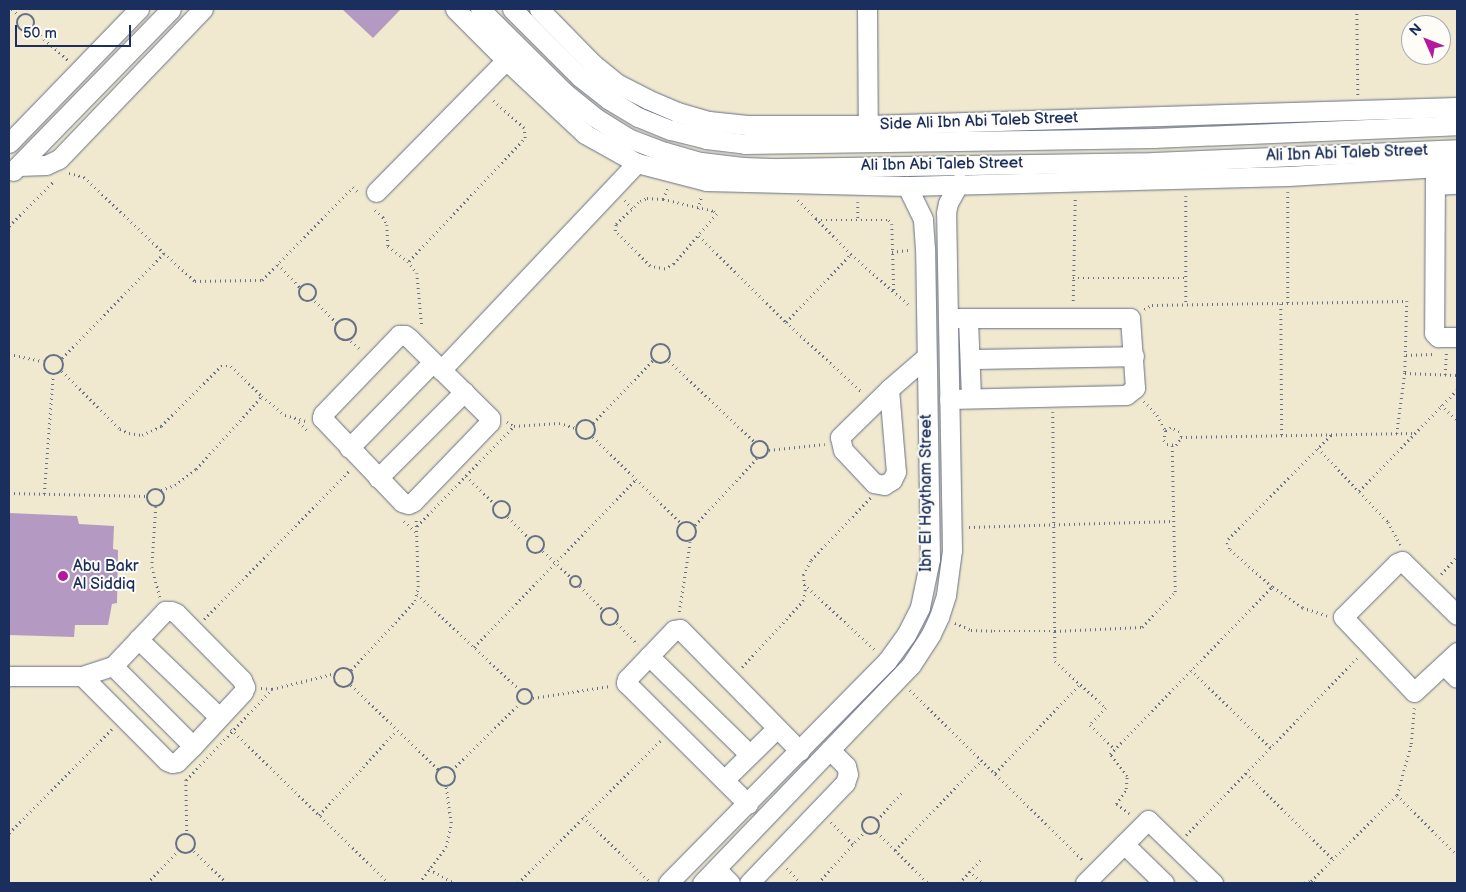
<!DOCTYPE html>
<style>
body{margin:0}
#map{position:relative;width:1466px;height:892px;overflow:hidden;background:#f0e9cf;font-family:"Balsamiq Sans",sans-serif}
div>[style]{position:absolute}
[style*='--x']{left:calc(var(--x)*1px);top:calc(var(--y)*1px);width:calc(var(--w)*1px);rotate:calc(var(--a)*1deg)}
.building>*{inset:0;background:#b49ac3}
.path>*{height:2.5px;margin-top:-1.25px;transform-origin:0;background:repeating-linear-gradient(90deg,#667086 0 1px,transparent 0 5px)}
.path>.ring{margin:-1.25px;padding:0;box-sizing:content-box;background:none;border:2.5px solid #667086;border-radius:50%}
.roads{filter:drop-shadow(0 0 1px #667086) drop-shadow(0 0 1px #667086)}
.minor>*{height:19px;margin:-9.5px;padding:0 9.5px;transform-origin:9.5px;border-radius:9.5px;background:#fff}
.dots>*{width:14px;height:14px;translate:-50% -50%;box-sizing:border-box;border:2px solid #fdfcf7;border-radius:50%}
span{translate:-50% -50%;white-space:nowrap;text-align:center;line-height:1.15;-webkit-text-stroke:4px #fdfcf7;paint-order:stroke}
.street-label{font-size:16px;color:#1b2f5e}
.poi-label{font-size:16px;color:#1b2f5e}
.left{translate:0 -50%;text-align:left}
.frame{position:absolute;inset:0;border:10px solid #1b2f5e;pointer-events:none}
.north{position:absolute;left:1401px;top:15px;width:50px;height:50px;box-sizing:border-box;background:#fdfcf7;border:1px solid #a3aaba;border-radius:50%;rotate:314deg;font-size:14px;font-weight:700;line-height:20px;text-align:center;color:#1b2f5e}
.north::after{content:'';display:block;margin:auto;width:18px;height:22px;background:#b5179e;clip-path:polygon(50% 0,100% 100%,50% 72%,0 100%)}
.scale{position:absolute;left:15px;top:25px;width:116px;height:22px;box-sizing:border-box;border:2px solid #1b2f5e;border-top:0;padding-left:6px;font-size:15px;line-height:18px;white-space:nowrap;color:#1b2f5e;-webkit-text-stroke:4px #fdfcf7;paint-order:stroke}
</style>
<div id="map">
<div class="building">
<i style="clip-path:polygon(342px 9px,401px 9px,373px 38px)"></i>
<i style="clip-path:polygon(9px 513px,77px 516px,79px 524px,114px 526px,113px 549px,118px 550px,117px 603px,112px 604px,108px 625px,75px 625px,74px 637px,9px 635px)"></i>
</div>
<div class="path">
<i style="--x:12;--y:9;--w:10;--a:45"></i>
<i style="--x:1357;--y:9;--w:86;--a:89.3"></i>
<i class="ring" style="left:17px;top:14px;width:15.5px;height:15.5px"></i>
<i style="--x:33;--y:29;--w:47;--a:41.5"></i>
<i style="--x:69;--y:173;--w:16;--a:15"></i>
<i style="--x:84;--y:177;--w:110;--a:43.5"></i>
<i style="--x:1288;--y:192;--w:112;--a:90"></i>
<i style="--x:1186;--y:196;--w:109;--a:90"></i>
<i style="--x:647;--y:198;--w:16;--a:4"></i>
<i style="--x:663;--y:199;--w:52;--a:13.2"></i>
<i style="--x:714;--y:211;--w:4;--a:45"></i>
<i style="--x:717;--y:214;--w:66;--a:130.7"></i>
<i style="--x:674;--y:264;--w:10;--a:151"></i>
<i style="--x:665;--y:269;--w:15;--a:-169"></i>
<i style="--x:650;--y:266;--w:49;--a:-135"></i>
<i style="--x:615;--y:231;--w:7;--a:-82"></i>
<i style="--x:616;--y:224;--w:33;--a:-44"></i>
<i style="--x:640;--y:201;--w:8;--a:-23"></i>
<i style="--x:663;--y:199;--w:11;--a:-68"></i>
<i style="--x:625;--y:200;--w:11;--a:49"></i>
<i style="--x:798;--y:200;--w:76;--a:45.5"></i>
<i style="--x:851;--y:254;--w:79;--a:41.4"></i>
<i style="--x:858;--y:202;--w:16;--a:90"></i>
<i style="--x:698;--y:209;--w:12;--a:-76"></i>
<i style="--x:375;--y:210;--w:11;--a:41"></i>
<i style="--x:383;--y:217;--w:9;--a:63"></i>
<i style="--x:387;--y:225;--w:21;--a:87"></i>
<i style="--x:388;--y:246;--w:25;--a:37"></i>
<i style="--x:408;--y:261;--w:15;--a:53"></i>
<i style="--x:417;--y:273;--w:53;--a:84.6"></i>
<i style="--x:816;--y:220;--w:73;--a:0"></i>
<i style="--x:889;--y:220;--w:5;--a:53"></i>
<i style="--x:892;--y:224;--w:69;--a:88.3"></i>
<i style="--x:9;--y:226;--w:64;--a:-45"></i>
<i style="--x:699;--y:236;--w:122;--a:44.7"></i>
<i style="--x:786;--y:322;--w:103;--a:42.6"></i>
<i style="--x:892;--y:252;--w:16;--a:-7"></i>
<i style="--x:409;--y:261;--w:169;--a:-46.7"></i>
<i style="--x:525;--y:138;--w:10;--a:-96"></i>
<i style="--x:524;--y:128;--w:44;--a:-138.7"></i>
<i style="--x:278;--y:264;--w:33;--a:47"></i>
<i style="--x:1073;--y:278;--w:113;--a:0"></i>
<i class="ring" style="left:299px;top:284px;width:15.5px;height:15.5px"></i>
<i style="--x:315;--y:301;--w:31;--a:45"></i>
<i style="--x:1073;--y:301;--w:102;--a:-88.9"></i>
<i style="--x:1281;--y:304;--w:131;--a:89.6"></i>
<i style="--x:1144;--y:309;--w:9;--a:-27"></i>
<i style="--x:1152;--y:305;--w:255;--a:-0.9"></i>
<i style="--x:1407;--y:301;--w:72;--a:91.6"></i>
<i style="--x:1405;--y:373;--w:61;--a:97.6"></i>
<i class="ring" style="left:335px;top:319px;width:19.5px;height:19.5px"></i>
<i style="--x:786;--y:322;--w:94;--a:-46.3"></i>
<i style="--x:351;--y:341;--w:13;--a:42"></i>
<i class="ring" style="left:651px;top:344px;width:17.5px;height:17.5px"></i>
<i style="--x:9;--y:354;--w:35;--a:12"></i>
<i class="ring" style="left:44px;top:355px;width:17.5px;height:17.5px"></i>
<i style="--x:1406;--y:355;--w:27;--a:-2"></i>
<i style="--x:62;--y:358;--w:146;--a:-45.8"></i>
<i style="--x:164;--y:253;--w:42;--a:42.1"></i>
<i style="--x:195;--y:281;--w:67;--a:-0.9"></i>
<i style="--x:262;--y:280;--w:130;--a:-45.6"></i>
<i style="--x:353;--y:187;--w:8;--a:45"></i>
<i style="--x:669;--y:361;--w:118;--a:43.3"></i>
<i style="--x:62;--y:371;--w:82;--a:45"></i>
<i style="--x:120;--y:429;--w:10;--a:24"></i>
<i style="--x:129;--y:433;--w:13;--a:9"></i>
<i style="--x:142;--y:435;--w:21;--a:-25"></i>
<i style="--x:161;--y:426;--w:85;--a:-45"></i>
<i style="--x:221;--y:366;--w:10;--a:0"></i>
<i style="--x:231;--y:366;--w:43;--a:44.1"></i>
<i style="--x:262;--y:396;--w:30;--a:40"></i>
<i style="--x:285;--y:415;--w:22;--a:16"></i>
<i style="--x:1405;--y:373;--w:52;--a:2.2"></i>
<i style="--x:1445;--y:375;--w:22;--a:-87"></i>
<i style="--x:1144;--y:401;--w:19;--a:47"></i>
<i style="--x:1157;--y:415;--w:18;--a:61"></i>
<i style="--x:1166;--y:431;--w:9;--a:103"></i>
<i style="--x:1164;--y:440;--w:5;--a:53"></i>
<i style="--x:1167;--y:444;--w:9;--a:6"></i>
<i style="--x:1176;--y:445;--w:9;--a:-58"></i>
<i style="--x:1181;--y:437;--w:5;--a:-112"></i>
<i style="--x:1179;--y:432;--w:9;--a:-153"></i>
<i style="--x:1171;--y:428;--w:6;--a:149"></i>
<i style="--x:1441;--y:405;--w:22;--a:43"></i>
<i style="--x:1053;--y:412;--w:249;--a:89.5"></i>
<i style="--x:1055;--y:661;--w:69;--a:42.7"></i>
<i style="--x:1106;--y:708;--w:23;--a:133"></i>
<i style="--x:1090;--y:725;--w:35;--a:44"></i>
<i class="ring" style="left:576px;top:420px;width:17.5px;height:17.5px"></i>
<i style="--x:299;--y:422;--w:14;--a:45"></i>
<i style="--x:507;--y:422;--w:8;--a:30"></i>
<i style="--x:514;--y:426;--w:45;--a:-3.8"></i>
<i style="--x:559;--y:423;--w:18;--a:16"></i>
<i style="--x:593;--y:423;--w:87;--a:-46.4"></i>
<i style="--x:593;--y:437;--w:124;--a:44.3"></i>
<i style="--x:1181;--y:437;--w:233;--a:-1"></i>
<i class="ring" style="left:751px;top:441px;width:15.5px;height:15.5px"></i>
<i style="--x:1318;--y:448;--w:102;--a:46.6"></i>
<i style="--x:1388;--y:522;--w:26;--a:61"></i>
<i style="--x:769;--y:450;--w:56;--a:-6.1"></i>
<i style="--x:466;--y:476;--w:40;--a:44"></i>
<i class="ring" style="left:147px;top:489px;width:15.5px;height:15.5px"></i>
<i style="--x:161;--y:490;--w:15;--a:-20"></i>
<i style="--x:175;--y:485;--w:26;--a:-37"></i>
<i style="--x:196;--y:469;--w:97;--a:-47.9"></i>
<i style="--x:1359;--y:491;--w:141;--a:-45.9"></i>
<i style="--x:9;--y:493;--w:139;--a:1.2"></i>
<i style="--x:44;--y:494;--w:119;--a:-85.7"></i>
<i class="ring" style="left:493px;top:501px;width:15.5px;height:15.5px"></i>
<i style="--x:156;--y:507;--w:60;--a:93.8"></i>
<i style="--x:152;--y:567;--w:31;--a:75"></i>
<i style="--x:508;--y:517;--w:31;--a:45"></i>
<i style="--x:404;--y:521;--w:18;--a:43"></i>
<i class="ring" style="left:677px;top:522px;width:17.5px;height:17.5px"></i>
<i style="--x:695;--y:525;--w:91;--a:-47.2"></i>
<i style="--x:417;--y:526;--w:139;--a:-45.9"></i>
<i style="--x:969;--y:527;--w:205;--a:-1.7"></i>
<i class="ring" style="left:527px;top:536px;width:15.5px;height:15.5px"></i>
<i style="--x:543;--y:551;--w:38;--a:43"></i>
<i style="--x:1441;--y:574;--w:23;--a:-47"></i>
<i class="ring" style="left:570px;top:576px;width:9.5px;height:9.5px"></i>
<i style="--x:804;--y:584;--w:97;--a:42.9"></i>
<i style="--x:580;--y:586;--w:33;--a:46"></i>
<i style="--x:417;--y:594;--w:141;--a:43"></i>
<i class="ring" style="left:601px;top:608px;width:15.5px;height:15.5px"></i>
<i style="--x:679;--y:612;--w:71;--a:-81.1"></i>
<i style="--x:1327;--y:616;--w:26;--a:-162"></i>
<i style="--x:1302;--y:608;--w:37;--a:-145"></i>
<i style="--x:1272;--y:587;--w:57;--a:-138.5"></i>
<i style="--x:1229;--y:549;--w:5;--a:-112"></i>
<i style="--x:1227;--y:544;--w:5;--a:-79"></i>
<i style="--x:1228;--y:539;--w:148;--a:-45.3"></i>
<i style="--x:204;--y:619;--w:207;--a:-45.6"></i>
<i style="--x:617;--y:623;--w:30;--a:46"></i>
<i style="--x:955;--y:623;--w:17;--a:24"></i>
<i style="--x:971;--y:630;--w:23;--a:2"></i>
<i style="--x:994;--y:631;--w:61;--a:0"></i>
<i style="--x:1055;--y:631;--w:87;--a:-2.6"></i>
<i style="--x:1142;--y:627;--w:48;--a:-46.7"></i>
<i style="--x:1175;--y:592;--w:146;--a:-91.2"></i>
<i style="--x:474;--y:647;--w:233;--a:-46"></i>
<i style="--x:742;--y:667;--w:90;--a:-47.3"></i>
<i style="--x:803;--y:601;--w:10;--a:-79"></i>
<i style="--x:805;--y:591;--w:16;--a:-97"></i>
<i style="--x:803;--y:575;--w:17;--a:-62"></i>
<i style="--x:811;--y:560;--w:86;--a:-46.4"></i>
<i class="ring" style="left:334px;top:668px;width:17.5px;height:17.5px"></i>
<i style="--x:351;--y:670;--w:94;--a:-47.2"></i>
<i style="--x:415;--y:601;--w:14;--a:-78"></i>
<i style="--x:418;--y:587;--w:69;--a:-91.7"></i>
<i style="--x:1191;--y:670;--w:112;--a:44.3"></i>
<i style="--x:351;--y:685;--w:122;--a:44"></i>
<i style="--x:261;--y:688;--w:11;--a:5"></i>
<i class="ring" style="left:517px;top:689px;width:13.5px;height:13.5px"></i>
<i style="--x:910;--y:690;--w:244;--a:44.5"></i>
<i style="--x:533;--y:698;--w:78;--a:-8.9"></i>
<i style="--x:231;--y:729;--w:221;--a:44.3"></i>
<i class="ring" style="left:436px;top:767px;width:17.5px;height:17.5px"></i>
<i style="--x:452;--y:770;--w:95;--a:-44.6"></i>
<i style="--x:995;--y:773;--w:123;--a:-46.3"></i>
<i style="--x:1246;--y:773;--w:122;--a:44.7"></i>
<i style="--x:186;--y:780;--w:125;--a:-46.6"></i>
<i style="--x:272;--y:689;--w:66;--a:-14"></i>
<i style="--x:186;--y:780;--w:54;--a:88.9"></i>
<i style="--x:1397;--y:795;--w:53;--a:-74.6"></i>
<i style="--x:1411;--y:744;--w:36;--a:-85"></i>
<i style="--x:1129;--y:814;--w:16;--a:-142"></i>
<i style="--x:1116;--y:804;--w:18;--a:-56"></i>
<i style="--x:1126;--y:789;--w:13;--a:-86"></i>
<i style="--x:1127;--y:776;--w:28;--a:-128"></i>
<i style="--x:1110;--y:754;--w:233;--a:-45.9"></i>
<i style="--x:319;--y:815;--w:115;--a:-47.5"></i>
<i style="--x:583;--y:817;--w:95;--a:44.1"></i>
<i class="ring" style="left:862px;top:817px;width:15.5px;height:15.5px"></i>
<i style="--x:877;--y:820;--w:40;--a:-48"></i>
<i style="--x:831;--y:822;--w:31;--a:45"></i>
<i style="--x:877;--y:832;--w:72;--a:45"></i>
<i style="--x:9;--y:833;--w:146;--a:-45.3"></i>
<i class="ring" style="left:176px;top:834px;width:17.5px;height:17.5px"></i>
<i style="--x:1186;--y:835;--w:248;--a:-46"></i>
<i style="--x:895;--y:850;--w:125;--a:-46"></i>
<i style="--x:194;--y:851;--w:46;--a:44.1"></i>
<i style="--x:787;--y:868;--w:21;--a:47"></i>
<i style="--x:429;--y:869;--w:29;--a:29"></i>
<i style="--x:969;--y:871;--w:18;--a:41"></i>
<i style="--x:147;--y:883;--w:45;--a:-45.9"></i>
<i style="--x:419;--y:883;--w:45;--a:-53.1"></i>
<i style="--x:446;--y:847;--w:25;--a:-78"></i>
<i style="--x:451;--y:823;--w:36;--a:-98"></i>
<i style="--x:518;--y:883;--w:201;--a:-45"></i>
<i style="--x:818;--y:883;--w:69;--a:-48"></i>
<i style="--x:959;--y:883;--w:33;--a:-47"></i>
<i style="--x:1304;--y:883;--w:7;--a:-16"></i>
<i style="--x:1314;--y:883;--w:4;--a:-146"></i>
<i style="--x:1311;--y:881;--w:122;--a:-45"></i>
<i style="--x:1397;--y:795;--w:85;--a:45"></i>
</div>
<div class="roads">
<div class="minor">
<i style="--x:455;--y:9;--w:72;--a:45"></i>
<i style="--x:506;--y:60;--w:108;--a:43.1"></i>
<i style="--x:585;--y:134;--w:60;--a:29.1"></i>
<i style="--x:637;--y:163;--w:71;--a:14.6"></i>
<i style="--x:706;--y:181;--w:201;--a:1.4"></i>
<i style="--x:907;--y:186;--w:381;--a:-1.5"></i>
<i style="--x:1288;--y:176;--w:169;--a:-3.4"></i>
<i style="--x:480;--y:9;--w:118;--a:44.7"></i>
<i style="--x:564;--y:92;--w:41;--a:39.1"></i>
<i style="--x:596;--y:118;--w:38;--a:32"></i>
<i style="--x:628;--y:138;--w:40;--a:21"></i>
<i style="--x:665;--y:152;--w:37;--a:16"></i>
<i style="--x:701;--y:162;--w:42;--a:6.8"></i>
<i style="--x:743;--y:167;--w:36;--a:2"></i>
<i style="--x:779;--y:168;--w:374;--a:-0.9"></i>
<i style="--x:1153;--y:162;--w:304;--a:-2.4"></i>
<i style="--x:512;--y:9;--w:96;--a:45"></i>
<i style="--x:580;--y:77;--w:36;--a:38"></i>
<i style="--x:608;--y:99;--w:35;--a:31"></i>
<i style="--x:638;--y:117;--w:35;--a:22"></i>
<i style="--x:671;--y:130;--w:36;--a:14"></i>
<i style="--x:706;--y:139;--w:38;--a:7"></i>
<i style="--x:744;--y:144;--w:285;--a:-0.8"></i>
<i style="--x:1029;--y:140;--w:124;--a:-0.9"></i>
<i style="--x:1153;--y:138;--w:304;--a:-2.4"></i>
<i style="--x:539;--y:9;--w:77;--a:45.5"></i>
<i style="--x:593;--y:64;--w:32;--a:39"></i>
<i style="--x:618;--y:84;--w:33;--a:27"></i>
<i style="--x:647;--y:99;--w:33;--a:23"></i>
<i style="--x:677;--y:112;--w:33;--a:16"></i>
<i style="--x:709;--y:121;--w:38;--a:6"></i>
<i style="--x:747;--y:125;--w:121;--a:0"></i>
<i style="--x:868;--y:125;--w:589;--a:-1.75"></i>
<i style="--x:867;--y:9;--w:128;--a:89.6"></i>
<i style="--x:9;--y:143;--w:187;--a:-45.9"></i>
<i style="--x:18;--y:166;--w:28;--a:-2"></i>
<i style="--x:46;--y:165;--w:14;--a:-25"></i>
<i style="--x:59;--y:159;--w:208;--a:-46.2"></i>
<i style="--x:1435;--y:167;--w:166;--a:90.3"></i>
<i style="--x:1434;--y:333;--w:6;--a:45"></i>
<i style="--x:1438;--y:337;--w:19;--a:0"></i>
<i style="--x:13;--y:171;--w:226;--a:-45.7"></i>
<i style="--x:1435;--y:185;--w:22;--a:-3"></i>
<i style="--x:376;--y:192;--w:185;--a:-45.4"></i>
<i style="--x:948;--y:318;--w:182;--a:0"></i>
<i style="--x:1130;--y:318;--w:70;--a:85.9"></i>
<i style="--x:1135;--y:388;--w:11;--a:142"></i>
<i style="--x:1126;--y:395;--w:177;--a:178.7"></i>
<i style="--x:968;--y:319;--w:79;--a:87.8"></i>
<i style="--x:399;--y:335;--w:6;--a:0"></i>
<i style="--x:405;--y:335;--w:5;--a:37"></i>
<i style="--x:409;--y:338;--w:114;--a:44.6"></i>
<i style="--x:490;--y:418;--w:4;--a:90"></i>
<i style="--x:490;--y:422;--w:111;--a:133.9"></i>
<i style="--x:413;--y:502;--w:5;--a:158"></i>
<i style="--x:408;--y:504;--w:6;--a:-162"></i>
<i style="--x:402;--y:502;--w:116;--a:-133.6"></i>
<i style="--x:322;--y:418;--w:4;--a:-76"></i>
<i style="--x:323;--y:414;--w:110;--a:-46.1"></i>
<i style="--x:970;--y:359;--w:164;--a:-1"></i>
<i style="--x:441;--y:370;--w:285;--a:-46.6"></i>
<i style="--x:889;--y:389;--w:83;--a:85.2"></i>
<i style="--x:896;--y:472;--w:9;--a:117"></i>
<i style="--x:892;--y:480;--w:9;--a:148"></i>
<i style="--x:884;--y:485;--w:10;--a:-169"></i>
<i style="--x:874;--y:483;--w:45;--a:-133.2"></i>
<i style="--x:843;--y:450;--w:13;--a:-103"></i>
<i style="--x:840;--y:437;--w:69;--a:-44.4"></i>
<i style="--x:889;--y:389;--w:49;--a:-40.9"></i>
<i style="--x:349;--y:448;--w:120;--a:-45.7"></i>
<i style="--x:378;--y:478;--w:122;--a:-45"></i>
<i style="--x:1457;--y:615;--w:77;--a:-135.5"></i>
<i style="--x:1402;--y:561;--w:5;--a:158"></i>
<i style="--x:1397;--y:563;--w:76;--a:135"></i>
<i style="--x:1343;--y:617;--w:103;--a:46.6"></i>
<i style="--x:1414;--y:692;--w:59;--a:-42.9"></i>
<i style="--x:138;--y:639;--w:112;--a:43.9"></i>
<i style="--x:649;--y:656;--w:141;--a:44.4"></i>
<i style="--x:1444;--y:665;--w:18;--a:45"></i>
<i style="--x:113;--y:666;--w:113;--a:45"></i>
<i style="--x:9;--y:676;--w:73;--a:0"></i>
<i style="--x:82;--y:676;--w:33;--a:-18"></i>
<i style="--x:113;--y:666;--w:76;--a:-46.6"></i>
<i style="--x:165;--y:611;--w:6;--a:0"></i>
<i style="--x:171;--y:611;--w:5;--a:22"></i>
<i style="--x:176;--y:613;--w:94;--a:45.4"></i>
<i style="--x:242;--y:680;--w:8;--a:67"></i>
<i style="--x:245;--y:687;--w:5;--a:112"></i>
<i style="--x:243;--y:692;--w:74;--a:132.8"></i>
<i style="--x:193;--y:746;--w:23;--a:135"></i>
<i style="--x:177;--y:762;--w:5;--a:169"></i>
<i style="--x:172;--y:763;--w:5;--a:-158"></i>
<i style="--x:167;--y:761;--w:120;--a:-135"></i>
<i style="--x:724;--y:780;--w:74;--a:-44.5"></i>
<i style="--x:748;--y:804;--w:172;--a:-135.2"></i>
<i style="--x:626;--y:683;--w:4;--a:-76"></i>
<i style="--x:627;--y:679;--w:68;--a:-46.2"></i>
<i style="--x:674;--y:630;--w:6;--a:-9"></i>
<i style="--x:680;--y:629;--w:171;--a:45.5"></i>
<i style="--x:1124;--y:844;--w:56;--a:44.3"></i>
<i style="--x:716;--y:869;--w:20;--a:45"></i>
<i style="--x:668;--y:883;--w:312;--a:-45.4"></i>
<i style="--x:887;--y:661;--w:32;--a:-54"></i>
<i style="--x:906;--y:635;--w:31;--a:-63"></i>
<i style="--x:920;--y:607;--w:49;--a:-78.2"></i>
<i style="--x:930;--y:559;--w:310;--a:-90.9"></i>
<i style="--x:925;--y:249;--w:30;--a:-94"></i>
<i style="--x:923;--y:219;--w:37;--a:-116"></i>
<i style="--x:702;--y:883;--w:302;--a:-46.2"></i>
<i style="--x:911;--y:665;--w:37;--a:-57"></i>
<i style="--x:931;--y:634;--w:19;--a:-65"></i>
<i style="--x:939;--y:617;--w:23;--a:-72"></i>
<i style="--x:946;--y:595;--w:45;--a:-82.4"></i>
<i style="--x:952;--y:550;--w:337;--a:-91"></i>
<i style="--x:946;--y:213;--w:10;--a:-79"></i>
<i style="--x:948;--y:203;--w:23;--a:-61"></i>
<i style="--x:749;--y:883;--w:139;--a:-46.2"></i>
<i style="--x:845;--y:783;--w:9;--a:-72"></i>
<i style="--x:848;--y:774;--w:8;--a:-104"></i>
<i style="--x:846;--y:766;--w:23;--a:-135"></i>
<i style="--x:1085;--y:883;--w:89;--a:-45"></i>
<i style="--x:1148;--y:820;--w:91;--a:44.1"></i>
</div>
</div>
<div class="dots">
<i style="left:63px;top:576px;background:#b5179e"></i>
</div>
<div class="street-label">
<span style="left:979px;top:122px;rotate:-2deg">Side Ali Ibn Abi Taleb Street</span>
<span style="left:1347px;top:154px;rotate:-2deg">Ali Ibn Abi Taleb Street</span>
<span style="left:942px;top:165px;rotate:-1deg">Ali Ibn Abi Taleb Street</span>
<span style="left:927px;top:493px;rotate:-90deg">Ibn El Haytham Street</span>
</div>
<div class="poi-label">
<span class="left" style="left:73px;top:576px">Abu Bakr<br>Al Siddiq</span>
</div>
<div class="frame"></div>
<div class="north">N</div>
<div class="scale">50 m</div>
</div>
